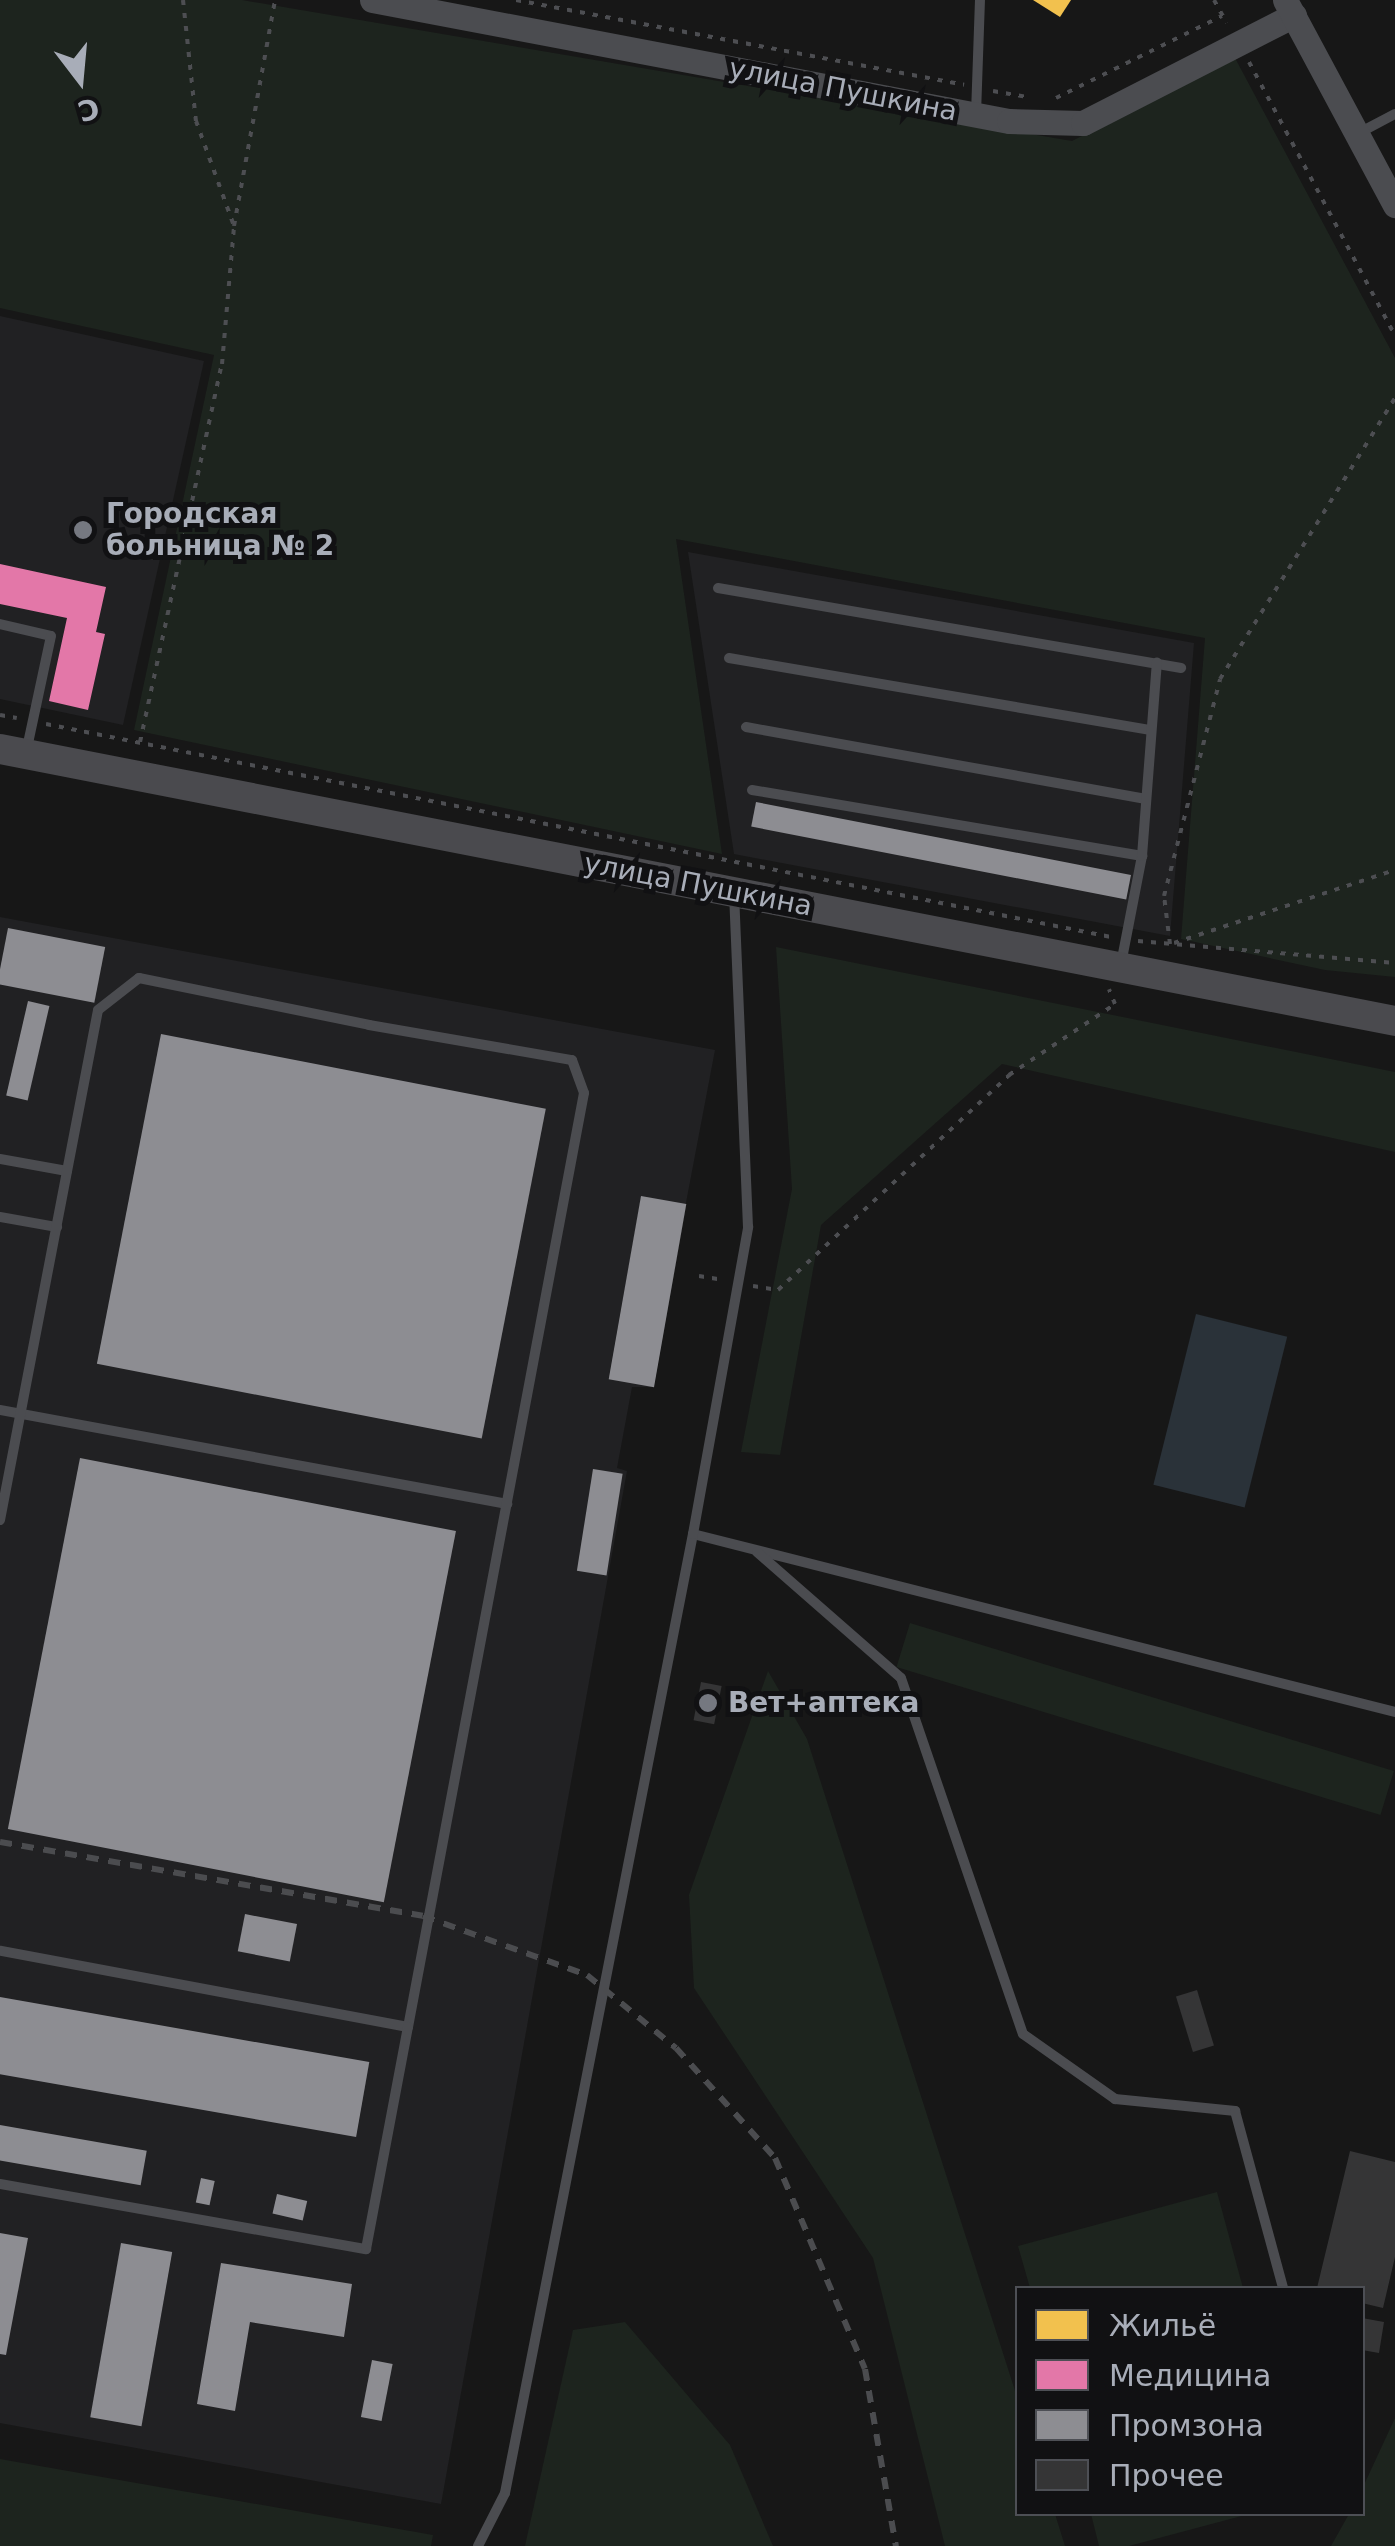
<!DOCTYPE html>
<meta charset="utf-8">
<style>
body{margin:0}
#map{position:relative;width:1395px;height:2546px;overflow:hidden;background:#171717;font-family:"DejaVu Sans",sans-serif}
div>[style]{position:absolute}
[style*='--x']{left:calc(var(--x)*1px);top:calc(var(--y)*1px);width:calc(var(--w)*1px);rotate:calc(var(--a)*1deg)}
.built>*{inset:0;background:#212123}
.green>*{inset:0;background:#1d241e;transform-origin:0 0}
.water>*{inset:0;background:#2a3239;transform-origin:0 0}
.homes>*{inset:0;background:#f2c14e}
.health>*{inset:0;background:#e377a8}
.industry>*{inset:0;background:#8d8d92;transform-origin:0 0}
.building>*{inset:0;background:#353536;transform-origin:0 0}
.path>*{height:4px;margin-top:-2px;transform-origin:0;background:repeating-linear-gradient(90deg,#4d4e52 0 5px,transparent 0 13px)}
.service>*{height:10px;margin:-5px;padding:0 5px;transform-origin:5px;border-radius:5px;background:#4b4c50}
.tertiary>*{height:25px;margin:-12.5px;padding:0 12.5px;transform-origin:12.5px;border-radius:12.5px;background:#4b4c50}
.secondary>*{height:30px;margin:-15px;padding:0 15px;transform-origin:15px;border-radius:15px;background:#4a4a4e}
.rail>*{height:6px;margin-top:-3px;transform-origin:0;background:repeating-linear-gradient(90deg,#4b4c4f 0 12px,transparent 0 22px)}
.dots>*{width:28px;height:28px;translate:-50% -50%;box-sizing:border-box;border:5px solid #111113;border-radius:50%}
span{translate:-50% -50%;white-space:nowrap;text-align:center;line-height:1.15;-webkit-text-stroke:10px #111113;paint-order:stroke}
.street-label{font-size:28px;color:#a8adb8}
.poi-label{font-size:28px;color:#a8adb8;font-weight:700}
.left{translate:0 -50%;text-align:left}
.legend{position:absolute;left:1015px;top:2286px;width:350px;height:230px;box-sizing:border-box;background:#111113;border:2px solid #4d4f55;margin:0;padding:12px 18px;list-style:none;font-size:30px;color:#a8adb8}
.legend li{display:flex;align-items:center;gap:20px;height:50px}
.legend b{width:50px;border:2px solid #4d4f55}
.north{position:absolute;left:30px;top:30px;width:100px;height:100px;-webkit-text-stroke:8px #111113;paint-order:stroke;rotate:164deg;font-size:28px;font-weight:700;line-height:40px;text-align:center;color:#a8adb8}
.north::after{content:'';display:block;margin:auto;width:35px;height:45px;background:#a8adb8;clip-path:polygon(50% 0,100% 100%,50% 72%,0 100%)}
</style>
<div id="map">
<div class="built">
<i style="clip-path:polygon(0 316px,204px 361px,123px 725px,0 699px)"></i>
<i style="clip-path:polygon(688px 552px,1194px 643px,1170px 936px,734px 854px)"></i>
<i style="clip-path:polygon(0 917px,715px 1050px,651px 1387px,632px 1387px,617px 1468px,627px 1471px,441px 2504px,0 2423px)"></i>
</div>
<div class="green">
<i style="clip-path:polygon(0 0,242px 0,1072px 141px,1235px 58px,1395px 358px,1395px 977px,1325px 970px,1181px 939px,1205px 638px,676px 539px,722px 854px,134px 730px,214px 355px,0 308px)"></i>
<i style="clip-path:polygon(776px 947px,1395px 1072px,1395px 1152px,1002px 1064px,821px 1225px,780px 1455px,741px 1452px,792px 1189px)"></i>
<i style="left:910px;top:1623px;width:506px;height:46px;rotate:17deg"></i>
<i style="clip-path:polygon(768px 1671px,807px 1739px,1017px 2397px,1018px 2514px,1055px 2514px,1065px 2546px,945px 2546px,873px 2258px,694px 1988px,689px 1895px)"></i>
<i style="clip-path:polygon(1217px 2192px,1243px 2288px,1030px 2288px,1018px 2246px)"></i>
<i style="clip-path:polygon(625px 2322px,730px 2445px,773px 2546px,525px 2546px,573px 2330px)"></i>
<i style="clip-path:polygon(1395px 2418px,1395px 2546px,1331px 2546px,1349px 2514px,1362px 2514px,1363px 2487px)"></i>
<i style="clip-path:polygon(0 2459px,433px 2535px,431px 2546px,0 2546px)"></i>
<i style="clip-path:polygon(1091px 2514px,1249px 2514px,1129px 2546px,1099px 2546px)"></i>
</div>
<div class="water">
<i style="left:1196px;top:1314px;width:94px;height:176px;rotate:14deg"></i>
</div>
<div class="homes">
<i style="clip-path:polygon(1033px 0,1071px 0,1060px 17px)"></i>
</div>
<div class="health">
<i style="clip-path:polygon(0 564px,106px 587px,96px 632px,105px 634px,88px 710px,49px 701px,67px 618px,0 604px)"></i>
</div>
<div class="industry">
<i style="left:756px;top:802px;width:382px;height:25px;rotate:11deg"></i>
<i style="left:8px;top:928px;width:99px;height:57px;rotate:11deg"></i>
<i style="left:28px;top:1001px;width:22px;height:97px;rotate:13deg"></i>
<i style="left:161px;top:1034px;width:392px;height:336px;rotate:11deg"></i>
<i style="left:641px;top:1196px;width:46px;height:186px;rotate:10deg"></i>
<i style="left:80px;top:1458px;width:383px;height:378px;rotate:11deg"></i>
<i style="left:593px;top:1469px;width:30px;height:103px;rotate:9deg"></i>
<i style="left:245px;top:1914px;width:53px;height:38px;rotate:11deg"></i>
<i style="left:0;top:1997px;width:375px;height:76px;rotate:10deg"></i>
<i style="left:0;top:2125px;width:149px;height:35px;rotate:10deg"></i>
<i style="left:201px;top:2178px;width:14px;height:25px;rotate:12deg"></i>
<i style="left:277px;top:2194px;width:31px;height:20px;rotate:13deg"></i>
<i style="clip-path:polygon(0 2233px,28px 2238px,6px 2355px,0 2354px)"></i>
<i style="left:121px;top:2243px;width:52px;height:177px;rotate:10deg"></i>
<i style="clip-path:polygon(221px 2263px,352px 2284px,344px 2337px,250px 2322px,235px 2411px,197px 2404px)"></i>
<i style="left:372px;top:2360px;width:21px;height:58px;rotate:11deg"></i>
</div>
<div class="building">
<i style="left:701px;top:1682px;width:21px;height:39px;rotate:11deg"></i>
<i style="left:1197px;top:1990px;width:58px;height:22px;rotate:73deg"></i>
<i style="clip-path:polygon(1350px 2151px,1395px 2162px,1395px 2257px,1383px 2308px,1362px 2303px,1362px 2288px,1317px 2288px)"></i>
<i style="clip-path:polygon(1362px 2318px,1384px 2322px,1379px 2353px,1362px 2350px)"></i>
</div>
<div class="path">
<i style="--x:183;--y:0;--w:122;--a:83.9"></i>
<i style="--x:196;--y:121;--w:109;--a:70.1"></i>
<i style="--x:516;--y:0;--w:456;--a:10.7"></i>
<i style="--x:1214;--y:0;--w:26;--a:61"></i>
<i style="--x:1249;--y:62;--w:310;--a:61.9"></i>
<i style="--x:993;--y:91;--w:36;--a:10"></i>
<i style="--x:1056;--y:98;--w:185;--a:-26.3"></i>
<i style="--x:0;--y:715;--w:17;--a:10"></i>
<i style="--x:46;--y:724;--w:1086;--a:11.31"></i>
<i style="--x:140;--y:742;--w:387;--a:-77.8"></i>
<i style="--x:222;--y:364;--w:139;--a:-85"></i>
<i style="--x:234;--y:226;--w:230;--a:-79.7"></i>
<i style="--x:1138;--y:941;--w:258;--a:4.9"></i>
<i style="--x:1174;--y:943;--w:233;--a:-18.3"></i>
<i style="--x:1170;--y:944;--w:48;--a:-97.1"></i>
<i style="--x:1164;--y:896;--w:224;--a:-75.5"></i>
<i style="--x:1220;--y:679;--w:331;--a:-58.1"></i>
<i style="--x:699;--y:1276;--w:25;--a:9"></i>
<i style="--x:753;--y:1286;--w:25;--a:9"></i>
<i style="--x:778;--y:1290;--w:316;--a:-42.9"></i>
<i style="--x:1009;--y:1075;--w:128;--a:-33.8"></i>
<i style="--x:1115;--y:1004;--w:16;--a:-112"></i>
</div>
<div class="service">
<i style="--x:976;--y:114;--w:114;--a:-88"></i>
<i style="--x:1357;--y:134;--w:43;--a:-27.8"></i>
<i style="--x:718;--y:588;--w:470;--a:9.8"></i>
<i style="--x:0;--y:624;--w:52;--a:13.2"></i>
<i style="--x:51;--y:636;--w:115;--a:102.1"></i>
<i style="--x:729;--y:658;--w:428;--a:9.7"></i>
<i style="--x:746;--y:727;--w:405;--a:10.2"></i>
<i style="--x:752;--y:790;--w:396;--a:9.6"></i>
<i style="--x:1121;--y:964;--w:110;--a:-79"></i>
<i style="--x:1142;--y:856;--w:194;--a:-85.6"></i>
<i style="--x:0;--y:1159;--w:68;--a:10.2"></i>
<i style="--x:0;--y:1217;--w:58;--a:10"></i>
<i style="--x:0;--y:1410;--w:516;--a:10.5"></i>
<i style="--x:0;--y:1520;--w:519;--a:-79.12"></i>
<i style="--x:98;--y:1010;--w:52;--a:-38"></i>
<i style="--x:139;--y:978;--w:235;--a:11.5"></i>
<i style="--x:369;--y:1025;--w:206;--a:9.8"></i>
<i style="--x:572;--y:1060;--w:35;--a:70"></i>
<i style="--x:584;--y:1093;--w:950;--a:100.67"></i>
<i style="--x:408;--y:2027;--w:415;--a:-169.4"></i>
<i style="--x:693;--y:1534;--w:724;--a:14.23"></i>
<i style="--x:757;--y:1552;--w:191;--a:41.2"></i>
<i style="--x:901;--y:1678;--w:376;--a:71.1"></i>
<i style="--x:1023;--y:2034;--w:113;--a:35.2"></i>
<i style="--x:1115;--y:2099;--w:121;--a:5.7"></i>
<i style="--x:1235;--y:2111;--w:183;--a:74.8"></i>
<i style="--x:0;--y:2184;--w:372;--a:10.1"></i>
<i style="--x:366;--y:2249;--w:226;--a:-79.3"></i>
<i style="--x:478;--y:2546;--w:59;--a:-63"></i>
<i style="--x:505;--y:2493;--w:977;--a:-78.91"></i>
<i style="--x:693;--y:1534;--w:312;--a:-79.8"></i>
<i style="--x:748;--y:1227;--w:330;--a:-92.4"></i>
</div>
<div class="tertiary">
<i style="--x:372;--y:0;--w:648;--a:10.76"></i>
<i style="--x:1009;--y:121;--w:74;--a:1.5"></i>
<i style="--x:1083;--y:123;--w:237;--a:-27.1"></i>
<i style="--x:1285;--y:0;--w:233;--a:61.8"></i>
</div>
<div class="secondary">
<i style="--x:0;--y:749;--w:1421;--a:11.03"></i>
</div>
<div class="rail">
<i style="--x:0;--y:1842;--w:429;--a:9.9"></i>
<i style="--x:423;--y:1916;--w:174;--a:19.8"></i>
<i style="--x:587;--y:1975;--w:115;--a:39.4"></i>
<i style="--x:676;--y:2048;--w:148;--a:48"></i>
<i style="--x:775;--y:2158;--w:229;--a:66.9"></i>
<i style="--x:865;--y:2369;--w:180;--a:80.1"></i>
</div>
<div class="dots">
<i style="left:83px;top:530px;background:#757880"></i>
<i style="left:708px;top:1703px;background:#757880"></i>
</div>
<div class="street-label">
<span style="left:843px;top:90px;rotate:11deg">улица Пушкина</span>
<span style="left:698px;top:885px;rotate:11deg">улица Пушкина</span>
</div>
<div class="poi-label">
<span class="left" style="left:106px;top:530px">Городская<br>больница № 2</span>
<span class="left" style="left:728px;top:1703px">Вет+аптека</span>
</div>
<ul class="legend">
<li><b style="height:28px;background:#f2c14e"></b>Жильё</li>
<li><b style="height:28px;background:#e377a8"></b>Медицина</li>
<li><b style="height:28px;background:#8d8d92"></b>Промзона</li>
<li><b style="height:28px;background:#353536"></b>Прочее</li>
</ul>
<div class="north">С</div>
</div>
